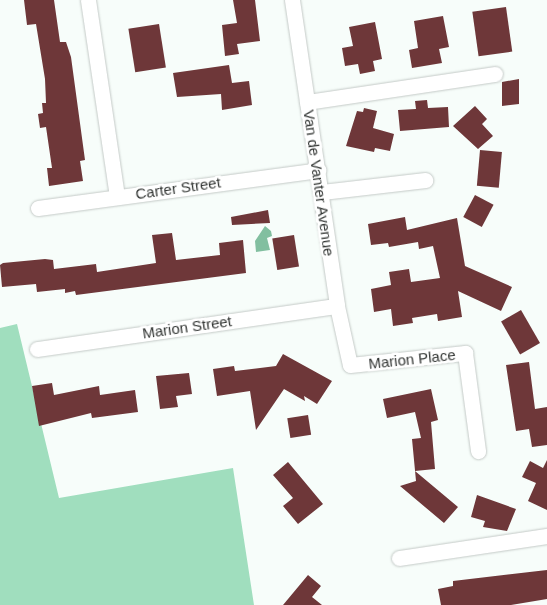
<!DOCTYPE html>
<style>
body{margin:0}
#map{position:relative;width:547px;height:605px;overflow:hidden;background:#f7fdfa;font-family:Arial,sans-serif}
div>[style]{position:absolute}
[style*='--x']{left:calc(var(--x)*1px);top:calc(var(--y)*1px);width:calc(var(--w)*1px);rotate:calc(var(--a)*1deg)}
.green>*{inset:0;background:#a0debe}
.water>*{inset:0;background:#82bfa0}
.building>*{inset:0;background:#6e3739;transform-origin:0 0}
.roads{filter:drop-shadow(0 0 1px #c4cac7) drop-shadow(0 0 1px #c4cac7)}
.minor>*{height:15px;margin:-7.5px;padding:0 7.5px;transform-origin:7.5px;border-radius:7.5px;background:#fff}
span{translate:-50% -50%;white-space:nowrap;text-align:center;line-height:1.15;-webkit-text-stroke:5px #fff;paint-order:stroke}
.street-label{font-size:15px;color:#333634}
</style>
<div id="map">
<div class="green">
<i style="clip-path:polygon(17px 324px,59px 498px,233px 468px,254px 605px,0 605px,0 328px)"></i>
</div>
<div class="water">
<i style="clip-path:polygon(265px 226px,271px 231px,272px 236px,267px 238px,270px 250px,256px 252px,255px 241px)"></i>
</div>
<div class="building">
<i style="clip-path:polygon(24px 0,54px 0,60px 42px,66px 42px,71px 57px,85px 160px,80px 161px,83px 181px,49px 186px,47px 168px,52px 168px,46px 127px,40px 128px,38px 114px,43px 113px,42px 103px,46px 103px,45px 79px,36px 24px,27px 25px)"></i>
<i style="clip-path:polygon(233px 0,255px 0,260px 41px,237px 44px,239px 54px,225px 56px,222px 25px,237px 23px)"></i>
<i style="left:506px;top:7px;width:45px;height:34px;rotate:82deg"></i>
<i style="clip-path:polygon(443px 16px,449px 47px,439px 49px,442px 63px,412px 68px,409px 50px,418px 48px,414px 21px)"></i>
<i style="clip-path:polygon(375px 22px,382px 59px,373px 61px,375px 71px,360px 74px,358px 64px,345px 66px,342px 48px,353px 46px,349px 27px)"></i>
<i style="left:159px;top:24px;width:44px;height:31px;rotate:81deg"></i>
<i style="clip-path:polygon(229px 65px,232px 83px,249px 81px,252px 105px,222px 110px,221px 94px,177px 97px,173px 73px)"></i>
<i style="clip-path:polygon(519px 79px,519px 104px,502px 106px,502px 82px)"></i>
<i style="clip-path:polygon(427px 100px,428px 108px,448px 107px,449px 127px,400px 131px,398px 110px,416px 109px,415px 101px)"></i>
<i style="clip-path:polygon(475px 106px,487px 119px,482px 124px,493px 136px,478px 149px,453px 126px)"></i>
<i style="clip-path:polygon(364px 108px,377px 111px,373px 128px,394px 134px,390px 151px,375px 148px,374px 152px,346px 146px,357px 111px,363px 112px)"></i>
<i style="left:480px;top:150px;width:22px;height:36px;rotate:5deg"></i>
<i style="left:475px;top:195px;width:21px;height:25px;rotate:28deg"></i>
<i style="clip-path:polygon(268px 210px,270px 223px,232px 225px,231px 217px)"></i>
<i style="clip-path:polygon(405px 217px,407px 230px,457px 218px,465px 266px,512px 287px,501px 311px,458px 291px,462px 317px,438px 321px,437px 314px,412px 318px,413px 323px,393px 326px,391px 309px,374px 312px,371px 289px,391px 285px,389px 272px,409px 269px,411px 282px,440px 278px,433px 246px,419px 249px,418px 242px,389px 247px,388px 243px,371px 245px,368px 224px)"></i>
<i style="clip-path:polygon(172px 233px,176px 260px,220px 255px,219px 243px,243px 240px,246px 273px,76px 295px,75px 291px,65px 293px,65px 289px,37px 292px,36px 284px,2px 287px,0 265px,3px 263px,45px 259px,53px 260px,54px 269px,96px 264px,97px 272px,156px 263px,152px 235px)"></i>
<i style="left:294px;top:235px;width:32px;height:22px;rotate:81deg"></i>
<i style="left:521px;top:310px;width:38px;height:23px;rotate:60deg"></i>
<i style="clip-path:polygon(283px 354px,332px 381px,317px 404px,304px 396px,305px 401px,284px 389px,256px 430px,250px 391px,217px 396px,213px 369px,234px 366px,235px 371px,276px 366px)"></i>
<i style="clip-path:polygon(529px 362px,535px 409px,547px 407px,547px 445px,532px 447px,529px 429px,516px 431px,506px 365px)"></i>
<i style="clip-path:polygon(189px 373px,192px 394px,176px 396px,178px 407px,160px 409px,156px 376px)"></i>
<i style="clip-path:polygon(52px 383px,54px 395px,99px 386px,100px 395px,135px 390px,138px 412px,92px 418px,91px 413px,39px 426px,32px 386px)"></i>
<i style="clip-path:polygon(431px 389px,438px 420px,431px 422px,435px 469px,415px 471px,458px 507px,444px 523px,400px 486px,416px 481px,412px 439px,421px 438px,415px 412px,387px 418px,383px 399px)"></i>
<i style="left:308px;top:415px;width:20px;height:21px;rotate:81deg"></i>
<i style="clip-path:polygon(547px 460px,547px 510px,528px 501px,536px 483px,522px 477px,530px 461px,543px 468px)"></i>
<i style="clip-path:polygon(288px 462px,323px 504px,298px 524px,283px 506px,293px 498px,273px 475px)"></i>
<i style="clip-path:polygon(477px 495px,516px 509px,507px 531px,483px 527px,485px 521px,471px 517px)"></i>
<i style="clip-path:polygon(547px 570px,547px 599px,511px 605px,441px 605px,438px 589px,453px 586px,453px 581px)"></i>
<i style="clip-path:polygon(308px 575px,321px 586px,312px 597px,322px 605px,283px 605px)"></i>
</div>
<div class="roads">
<div class="minor">
<i style="--x:88;--y:0;--w:199;--a:81.6"></i>
<i style="--x:292;--y:0;--w:309;--a:81.6"></i>
<i style="--x:337;--y:306;--w:60;--a:77.6"></i>
<i style="--x:350;--y:365;--w:116;--a:-6"></i>
<i style="--x:465;--y:353;--w:99;--a:82.4"></i>
<i style="--x:307;--y:102;--w:190;--a:-8.5"></i>
<i style="--x:322;--y:192;--w:104;--a:-6.6"></i>
<i style="--x:38;--y:208;--w:283;--a:-7.7"></i>
<i style="--x:37;--y:349;--w:303;--a:-8.2"></i>
<i style="--x:399;--y:558;--w:150;--a:-8.5"></i>
</div>
</div>
<div class="street-label">
<span style="left:319px;top:183px;rotate:82deg">Van de Vanter Avenue</span>
<span style="left:178px;top:188px;rotate:-8deg">Carter Street</span>
<span style="left:187px;top:327px;rotate:-8deg">Marion Street</span>
<span style="left:412px;top:359px;rotate:-6deg">Marion Place</span>
</div>
</div>
